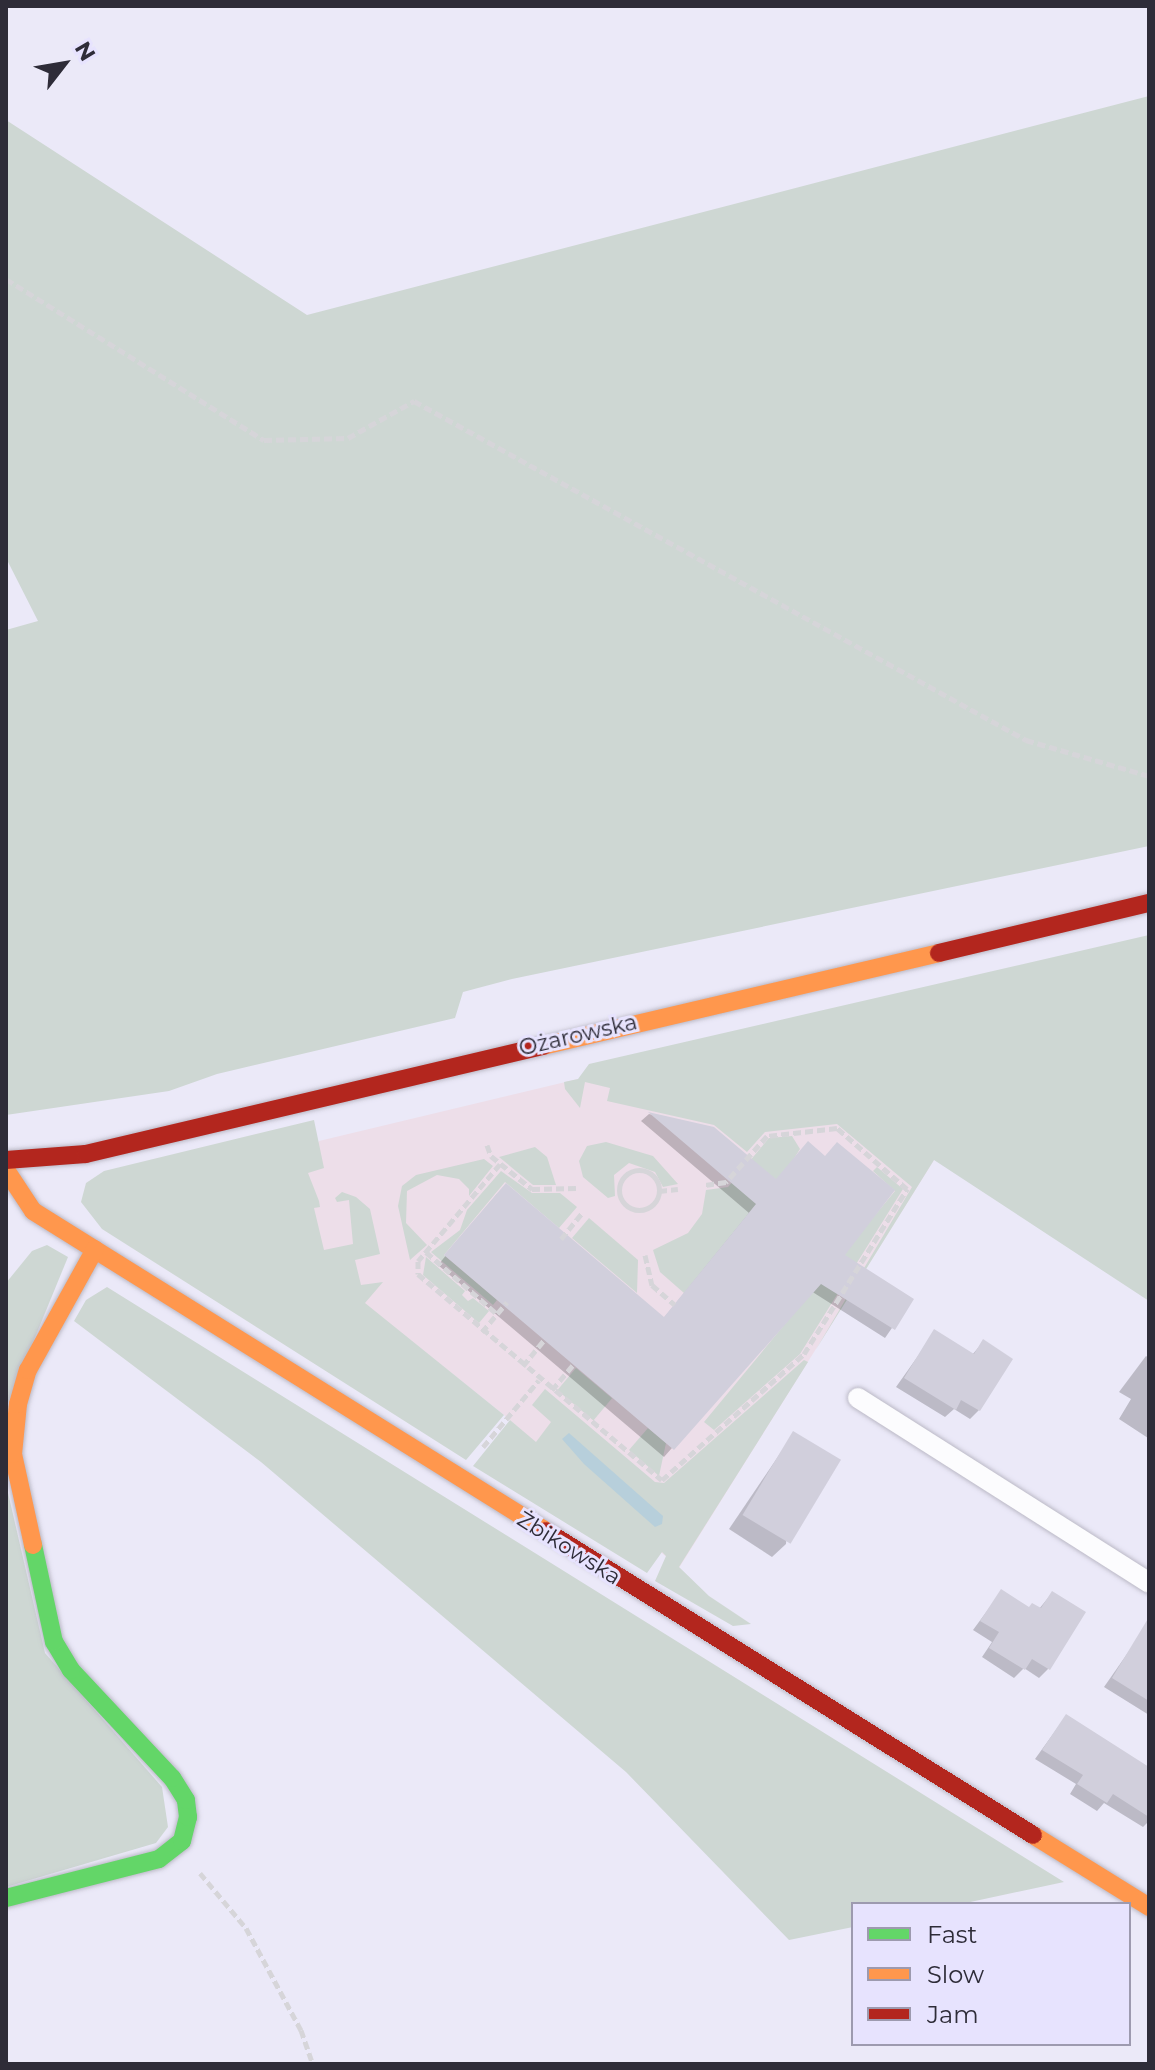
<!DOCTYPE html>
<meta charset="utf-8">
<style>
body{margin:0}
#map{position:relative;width:1155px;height:2070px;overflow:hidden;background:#ebe9f8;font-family:Montserrat,sans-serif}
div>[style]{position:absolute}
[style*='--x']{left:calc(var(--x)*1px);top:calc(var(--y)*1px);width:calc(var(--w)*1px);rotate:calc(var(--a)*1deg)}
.commercial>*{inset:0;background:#eddee9}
.green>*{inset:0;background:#ced7d3;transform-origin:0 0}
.water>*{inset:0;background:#b7cfdb}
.shadow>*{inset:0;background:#0003}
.building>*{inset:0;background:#d1cfdc;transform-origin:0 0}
.path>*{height:5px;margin-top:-2.5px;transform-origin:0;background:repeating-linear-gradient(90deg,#d6d5d9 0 8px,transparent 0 12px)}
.path>.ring{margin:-2.5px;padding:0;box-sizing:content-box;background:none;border:5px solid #d6d5d9;border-radius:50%}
.roads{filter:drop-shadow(0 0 2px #bbb9c6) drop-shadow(0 0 2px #bbb9c6)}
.lane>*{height:20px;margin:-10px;padding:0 10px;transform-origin:10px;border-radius:10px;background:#fcfcfe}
.fast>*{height:18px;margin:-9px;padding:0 9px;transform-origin:9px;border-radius:9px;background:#63d668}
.slow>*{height:18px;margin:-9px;padding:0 9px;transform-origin:9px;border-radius:9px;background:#ff974d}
.jam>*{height:18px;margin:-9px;padding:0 9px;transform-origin:9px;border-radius:9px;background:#b3261e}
span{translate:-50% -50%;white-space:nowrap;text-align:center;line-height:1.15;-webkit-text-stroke:6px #e7e3fe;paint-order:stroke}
.street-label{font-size:22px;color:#2e2c38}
.frame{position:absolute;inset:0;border:8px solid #2e2c38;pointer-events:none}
.legend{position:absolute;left:851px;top:1902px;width:280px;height:144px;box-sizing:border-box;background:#e7e3fe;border:2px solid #9d9aaf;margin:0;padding:10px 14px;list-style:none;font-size:24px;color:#2e2c38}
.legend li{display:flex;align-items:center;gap:16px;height:40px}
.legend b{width:40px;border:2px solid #9d9aaf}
.north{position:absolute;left:24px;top:24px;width:80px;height:80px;-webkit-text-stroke:6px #e7e3fe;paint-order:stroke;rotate:59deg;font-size:22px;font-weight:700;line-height:32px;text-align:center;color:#2e2c38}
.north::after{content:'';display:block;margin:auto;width:28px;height:36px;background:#2e2c38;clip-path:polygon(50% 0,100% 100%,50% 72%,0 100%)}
</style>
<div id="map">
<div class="commercial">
<i style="clip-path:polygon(578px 1079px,870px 1119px,934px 1160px,679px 1568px,504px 1415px,327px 1274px,289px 1200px,319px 1141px)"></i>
</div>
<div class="green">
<i style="clip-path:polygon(1149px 96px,1149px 846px,512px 979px,463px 992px,455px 1018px,217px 1074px,169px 1091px,6px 1115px,6px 630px,38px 621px,6px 558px,6px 120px,307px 315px)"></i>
<i style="clip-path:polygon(1149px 935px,1149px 1301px,934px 1160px,815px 1351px,912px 1187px,837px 1124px,765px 1132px,747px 1152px,714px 1125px,607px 1101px,610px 1088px,585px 1082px,580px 1108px,565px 1089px,564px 1082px,578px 1079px,589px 1064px)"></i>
<i style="clip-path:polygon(314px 1120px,324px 1168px,308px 1173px,319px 1201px,320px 1207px,314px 1208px,324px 1250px,353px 1244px,349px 1200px,337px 1202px,335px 1198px,342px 1192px,356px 1197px,370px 1209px,380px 1254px,355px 1260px,361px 1285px,383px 1282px,365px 1303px,504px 1415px,466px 1460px,102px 1229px,81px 1202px,86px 1183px,104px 1171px)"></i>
<i style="clip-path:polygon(792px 1136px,800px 1149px,786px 1171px,684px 1293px,660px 1272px,653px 1250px,688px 1233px,702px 1214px,706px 1190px,728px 1187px,769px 1138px)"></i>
<i style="clip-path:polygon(606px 1142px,653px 1156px,678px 1184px,663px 1187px,655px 1172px,629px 1163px,614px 1175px,615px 1196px,608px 1198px,583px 1177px,579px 1161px,587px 1146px)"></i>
<i style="clip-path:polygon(535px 1147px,547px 1157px,556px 1185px,533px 1185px,499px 1157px)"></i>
<i style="clip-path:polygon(484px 1159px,493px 1166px,469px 1196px,469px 1189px,459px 1179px,437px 1175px,407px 1191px,406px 1223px,427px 1245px,410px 1260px,398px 1206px,402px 1186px,416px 1175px)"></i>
<i style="clip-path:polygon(877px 1167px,903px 1189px,800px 1354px,714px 1430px,704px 1422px,895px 1191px,873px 1171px)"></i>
<i style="clip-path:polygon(501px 1171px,532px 1193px,560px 1193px,577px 1207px,559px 1228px,505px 1182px,444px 1255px,497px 1300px,493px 1305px,431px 1252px,460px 1230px,467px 1210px)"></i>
<i style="clip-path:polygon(589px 1218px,638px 1260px,637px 1293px,572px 1238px)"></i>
<i style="clip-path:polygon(47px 1245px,68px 1257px,6px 1408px,6px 1283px,32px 1251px)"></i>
<i style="clip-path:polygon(426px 1257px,465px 1291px,462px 1295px,468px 1301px,473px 1298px,489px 1311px,479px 1323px,423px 1275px)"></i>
<i style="clip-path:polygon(107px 1287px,1064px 1882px,961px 1904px,853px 1904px,853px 1927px,789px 1940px,626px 1772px,261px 1462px,74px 1321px,86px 1300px)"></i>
<i style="clip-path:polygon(804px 1360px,808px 1362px,679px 1567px,709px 1596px,751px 1624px,733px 1626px,655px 1581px,666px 1556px,662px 1552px,647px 1573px,473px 1466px,510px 1420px,536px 1442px,551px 1422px,532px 1405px,545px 1389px,655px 1482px,664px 1483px)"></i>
<i style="left:576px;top:1368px;width:47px;height:29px;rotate:40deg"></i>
<i style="clip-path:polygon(648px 1428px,666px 1443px,659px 1476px,629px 1450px)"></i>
<i style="clip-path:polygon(6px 1484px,45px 1653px,162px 1787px,168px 1827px,156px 1843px,6px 1887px)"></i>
</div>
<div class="water">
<i style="clip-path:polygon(569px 1433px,663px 1516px,662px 1524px,655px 1527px,584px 1464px,562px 1439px)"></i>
</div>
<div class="shadow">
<i style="clip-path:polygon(649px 1114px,713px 1129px,842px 1256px,912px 1299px,885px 1338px,811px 1291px,664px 1457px,438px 1265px,497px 1194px,663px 1319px,749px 1213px,641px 1121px)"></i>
<i style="clip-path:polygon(935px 1332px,972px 1355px,983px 1342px,979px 1410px,970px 1419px,954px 1409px,945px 1417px,896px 1387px)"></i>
<i style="clip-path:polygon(1146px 1356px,1149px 1358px,1148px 1438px,1119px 1419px,1131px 1399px,1119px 1392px)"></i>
<i style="clip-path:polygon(794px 1433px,786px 1544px,772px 1557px,729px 1529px)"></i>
<i style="clip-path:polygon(1001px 1592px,1029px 1609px,1039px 1609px,1052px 1593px,1048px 1669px,1039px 1678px,1024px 1668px,1014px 1678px,982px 1657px,992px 1642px,973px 1630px)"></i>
<i style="clip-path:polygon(1134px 1644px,1149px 1653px,1149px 1715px,1104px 1687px)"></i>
<i style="clip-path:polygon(1066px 1716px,1149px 1769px,1149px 1821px,1143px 1827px,1104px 1803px,1097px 1811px,1070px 1794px,1076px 1784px,1035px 1759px)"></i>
</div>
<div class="building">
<i style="clip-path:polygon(648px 1112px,714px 1127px,776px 1179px,808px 1141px,825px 1156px,837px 1142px,895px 1190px,845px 1255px,914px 1299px,895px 1330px,821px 1284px,674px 1450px,444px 1255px,506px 1183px,664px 1317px,756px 1204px)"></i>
<i style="clip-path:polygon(934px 1329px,974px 1354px,983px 1339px,1013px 1359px,980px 1411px,961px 1400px,956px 1410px,904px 1378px)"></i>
<i style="left:793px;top:1431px;width:56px;height:98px;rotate:31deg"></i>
<i style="clip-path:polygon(1001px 1589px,1029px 1607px,1032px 1603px,1041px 1608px,1052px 1591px,1086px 1612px,1050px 1670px,1032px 1659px,1025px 1670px,989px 1648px,999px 1632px,980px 1621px)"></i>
<i style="clip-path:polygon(1149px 1617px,1149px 1701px,1112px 1678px)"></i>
<i style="clip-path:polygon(1066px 1714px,1149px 1767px,1149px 1817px,1113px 1794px,1107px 1803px,1077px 1784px,1083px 1775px,1042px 1750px)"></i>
</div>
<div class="path">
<i style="--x:6;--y:279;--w:304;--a:32"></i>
<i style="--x:264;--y:440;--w:84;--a:-1.4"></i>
<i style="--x:348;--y:438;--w:76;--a:-29.3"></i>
<i style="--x:414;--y:401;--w:700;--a:28.98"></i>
<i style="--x:1026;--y:740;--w:128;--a:16.3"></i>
<i style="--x:487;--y:1145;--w:12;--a:70"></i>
<i style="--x:491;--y:1156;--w:53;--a:38.8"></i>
<i style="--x:532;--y:1189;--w:44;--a:-1.3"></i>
<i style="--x:500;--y:1164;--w:127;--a:130.2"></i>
<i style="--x:418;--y:1261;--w:13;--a:90"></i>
<i style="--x:418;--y:1274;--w:319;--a:40.2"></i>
<i style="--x:662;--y:1480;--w:190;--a:-41.6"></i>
<i style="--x:804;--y:1354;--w:195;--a:-58"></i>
<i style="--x:907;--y:1189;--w:93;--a:-138.9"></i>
<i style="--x:837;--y:1128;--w:70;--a:173.5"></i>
<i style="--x:767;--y:1136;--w:62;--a:131.7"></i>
<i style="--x:726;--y:1182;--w:21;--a:172"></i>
<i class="ring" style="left:619px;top:1170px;width:35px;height:35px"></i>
<i style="--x:659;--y:1191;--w:19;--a:-6"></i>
<i style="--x:561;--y:1239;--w:33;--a:-51"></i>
<i style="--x:426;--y:1252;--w:94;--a:41.1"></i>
<i style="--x:645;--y:1255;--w:31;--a:77"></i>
<i style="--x:652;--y:1285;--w:30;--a:41"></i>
<i style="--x:482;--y:1332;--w:39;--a:-50"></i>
<i style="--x:523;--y:1366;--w:33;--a:-51"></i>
<i style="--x:552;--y:1390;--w:34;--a:-50"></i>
<i style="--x:483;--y:1447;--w:87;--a:-50.1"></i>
<i style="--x:200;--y:1873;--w:72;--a:50.1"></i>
<i style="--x:246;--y:1928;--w:116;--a:61.7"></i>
<i style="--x:301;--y:2030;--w:36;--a:71"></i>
</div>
<div class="roads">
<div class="lane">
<i style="--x:858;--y:1398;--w:345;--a:32.4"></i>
</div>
<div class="fast">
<i style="--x:6;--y:1898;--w:158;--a:-14.3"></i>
<i style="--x:159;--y:1859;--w:29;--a:-38"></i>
<i style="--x:182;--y:1841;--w:25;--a:-76"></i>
<i style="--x:188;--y:1817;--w:17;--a:-97"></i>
<i style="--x:186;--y:1800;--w:26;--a:-122"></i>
<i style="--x:172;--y:1778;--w:148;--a:-133.1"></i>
<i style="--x:71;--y:1670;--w:33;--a:-121"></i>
<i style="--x:54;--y:1642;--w:99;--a:-102.2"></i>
</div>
<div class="slow">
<i style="--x:543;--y:1046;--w:407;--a:-13.2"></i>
<i style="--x:6;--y:1170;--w:49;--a:56.6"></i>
<i style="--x:33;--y:1211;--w:605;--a:31.96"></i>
<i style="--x:33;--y:1545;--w:93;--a:-102.4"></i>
<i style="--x:13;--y:1454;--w:50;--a:-84.3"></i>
<i style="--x:18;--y:1404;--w:35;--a:-74"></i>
<i style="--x:28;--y:1370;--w:138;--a:-61"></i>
<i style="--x:1033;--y:1835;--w:137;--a:31.8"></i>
</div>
<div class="jam">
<i style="--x:939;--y:953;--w:216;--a:-13.4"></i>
<i style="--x:6;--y:1160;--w:80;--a:-4.3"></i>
<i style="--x:86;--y:1154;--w:470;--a:-13.3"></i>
<i style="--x:546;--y:1531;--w:574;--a:31.97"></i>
</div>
</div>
<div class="street-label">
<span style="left:578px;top:1035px;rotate:-13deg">Ożarowska</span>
<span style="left:569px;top:1548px;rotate:32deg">Żbikowska</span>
</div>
<div class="frame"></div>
<ul class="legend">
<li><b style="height:10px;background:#63d668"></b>Fast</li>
<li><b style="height:10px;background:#ff974d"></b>Slow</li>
<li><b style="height:10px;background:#b3261e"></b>Jam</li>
</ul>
<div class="north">N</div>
</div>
